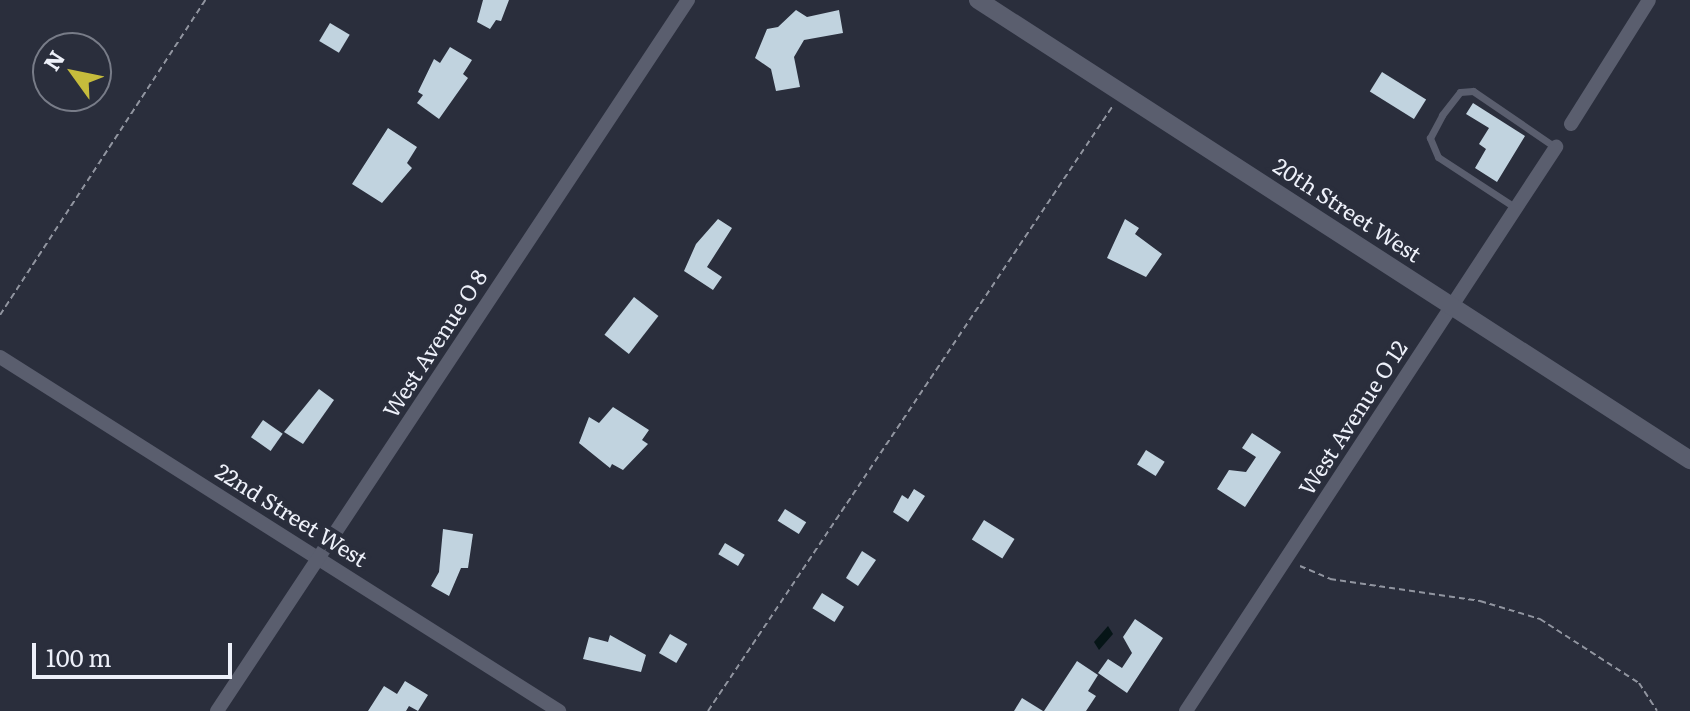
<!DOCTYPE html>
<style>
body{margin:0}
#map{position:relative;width:1690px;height:711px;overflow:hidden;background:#2a2e3c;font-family:Literata,serif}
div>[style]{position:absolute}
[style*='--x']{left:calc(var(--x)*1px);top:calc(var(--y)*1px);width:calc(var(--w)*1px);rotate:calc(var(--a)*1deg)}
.water>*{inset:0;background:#061517}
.building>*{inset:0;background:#c1d3df;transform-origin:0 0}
.path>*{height:2px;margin-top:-1px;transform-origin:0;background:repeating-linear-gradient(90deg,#9195a0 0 6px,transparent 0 10px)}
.lane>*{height:7px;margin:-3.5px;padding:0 3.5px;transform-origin:3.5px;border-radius:3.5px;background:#5a5e6e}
.street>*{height:14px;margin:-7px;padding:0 7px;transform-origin:7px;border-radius:7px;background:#5a5e6e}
.secondary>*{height:18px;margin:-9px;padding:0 9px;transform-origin:9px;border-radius:9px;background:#5a5e6e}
span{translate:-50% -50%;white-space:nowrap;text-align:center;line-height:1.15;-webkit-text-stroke:8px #2a2e3c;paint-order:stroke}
.street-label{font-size:22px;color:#edf0f9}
.north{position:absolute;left:32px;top:32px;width:80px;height:80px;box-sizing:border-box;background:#2a2e3c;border:2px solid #787c88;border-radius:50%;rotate:303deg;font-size:22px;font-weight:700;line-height:32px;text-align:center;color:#edf0f9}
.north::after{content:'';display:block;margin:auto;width:28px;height:36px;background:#c6bc3c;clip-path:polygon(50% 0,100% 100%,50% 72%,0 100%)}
.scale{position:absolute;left:32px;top:643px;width:200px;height:36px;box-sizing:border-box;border:4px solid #edf0f9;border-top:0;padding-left:10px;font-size:24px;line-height:28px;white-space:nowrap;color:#edf0f9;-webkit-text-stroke:6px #2a2e3c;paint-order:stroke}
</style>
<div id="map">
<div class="water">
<i style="clip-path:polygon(1108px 626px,1113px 634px,1099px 650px,1094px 642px)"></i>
</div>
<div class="building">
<i style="clip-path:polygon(483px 0,509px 0,501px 21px,496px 20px,490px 29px,477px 22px)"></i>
<i style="clip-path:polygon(796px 10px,807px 17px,839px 10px,843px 33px,804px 40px,794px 57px,800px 87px,776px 91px,771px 69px,755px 58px,767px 29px,778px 27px)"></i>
<i style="left:330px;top:23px;width:23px;height:21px;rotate:31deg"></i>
<i style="clip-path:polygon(450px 47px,472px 60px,463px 74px,468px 78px,439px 119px,417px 103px,423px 95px,418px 92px,434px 59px,440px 63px)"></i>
<i style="left:1382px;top:72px;width:52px;height:23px;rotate:32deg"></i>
<i style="clip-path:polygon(1473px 103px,1525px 136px,1497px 182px,1475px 168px,1486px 149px,1479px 144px,1489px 128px,1466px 114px)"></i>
<i style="clip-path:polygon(388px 128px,417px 147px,407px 163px,412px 168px,382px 203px,352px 184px)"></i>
<i style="clip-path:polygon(718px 219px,732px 228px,707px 267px,722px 277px,713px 290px,684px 271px,696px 244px)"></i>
<i style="clip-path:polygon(1125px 219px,1139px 228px,1135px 234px,1162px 254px,1146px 277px,1107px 258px)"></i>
<i style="left:634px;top:297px;width:31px;height:48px;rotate:38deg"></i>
<i style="clip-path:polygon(319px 389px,334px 400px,303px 444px,284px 432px)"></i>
<i style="clip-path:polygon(613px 407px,649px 430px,642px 440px,648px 444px,623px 470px,612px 464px,610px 468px,579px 443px,589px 417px,599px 423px)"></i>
<i style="left:263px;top:420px;width:24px;height:21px;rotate:35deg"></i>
<i style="clip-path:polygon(1252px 433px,1281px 452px,1245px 507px,1217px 489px,1229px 470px,1246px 472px,1256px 457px,1242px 448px)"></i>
<i style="left:1146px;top:450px;width:22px;height:17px;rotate:32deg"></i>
<i style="clip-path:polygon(914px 489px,925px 496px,908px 522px,893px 512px,902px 495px,908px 499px)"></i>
<i style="left:785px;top:509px;width:25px;height:14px;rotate:32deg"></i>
<i style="left:984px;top:520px;width:36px;height:23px;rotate:32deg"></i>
<i style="clip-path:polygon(443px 529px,473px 534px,468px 568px,461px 568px,449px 596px,431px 586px,439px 572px)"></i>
<i style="left:725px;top:543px;width:23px;height:13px;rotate:31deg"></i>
<i style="clip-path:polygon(862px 551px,876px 560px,858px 586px,846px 578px)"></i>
<i style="left:822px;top:593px;width:26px;height:18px;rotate:32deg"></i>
<i style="clip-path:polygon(1135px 619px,1163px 638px,1127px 693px,1098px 673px,1108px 659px,1122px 668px,1132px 653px,1123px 637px)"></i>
<i style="left:670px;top:634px;width:20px;height:22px;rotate:30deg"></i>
<i style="clip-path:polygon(610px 635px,646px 655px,641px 672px,583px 659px,589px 637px,608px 642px)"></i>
<i style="clip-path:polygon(1077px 661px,1098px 675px,1088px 691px,1096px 696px,1086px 711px,1044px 711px)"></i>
<i style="clip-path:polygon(405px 681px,428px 695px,418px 711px,409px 706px,406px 711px,368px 711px,384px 686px,397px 694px)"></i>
<i style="clip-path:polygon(1022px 698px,1043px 711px,1014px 711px)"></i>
</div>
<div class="path">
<i style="--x:0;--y:315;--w:376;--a:-56.9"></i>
<i style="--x:1300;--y:566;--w:33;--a:23"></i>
<i style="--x:1330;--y:579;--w:152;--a:8.3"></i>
<i style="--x:1480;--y:601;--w:63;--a:16.7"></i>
<i style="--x:1540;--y:619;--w:118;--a:32.9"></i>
<i style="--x:1639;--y:683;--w:33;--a:57"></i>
<i style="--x:708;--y:711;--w:727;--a:-56.22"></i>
</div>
<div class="lane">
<i style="--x:1516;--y:208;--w:93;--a:-146.8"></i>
<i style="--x:1438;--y:157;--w:21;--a:-113"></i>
<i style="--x:1430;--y:138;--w:26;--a:-62"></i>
<i style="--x:1442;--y:115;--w:29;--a:-52"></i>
<i style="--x:1460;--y:92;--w:13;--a:-4"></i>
<i style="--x:1473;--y:91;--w:99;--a:34.3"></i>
</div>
<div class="street">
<i style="--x:1571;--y:124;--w:146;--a:-57.8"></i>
<i style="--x:0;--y:357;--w:662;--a:32.35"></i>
<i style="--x:217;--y:711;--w:853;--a:-56.48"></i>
<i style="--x:1186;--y:711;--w:675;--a:-56.73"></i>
</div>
<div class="secondary">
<i style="--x:978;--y:0;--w:848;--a:32.87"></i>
</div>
<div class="street-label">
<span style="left:1348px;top:209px;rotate:33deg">20th Street West</span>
<span style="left:434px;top:343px;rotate:-57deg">West Avenue O 8</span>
<span style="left:1352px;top:417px;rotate:-57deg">West Avenue O 12</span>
<span style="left:292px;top:514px;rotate:32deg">22nd Street West</span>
</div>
<div class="north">N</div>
<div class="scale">100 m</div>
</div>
